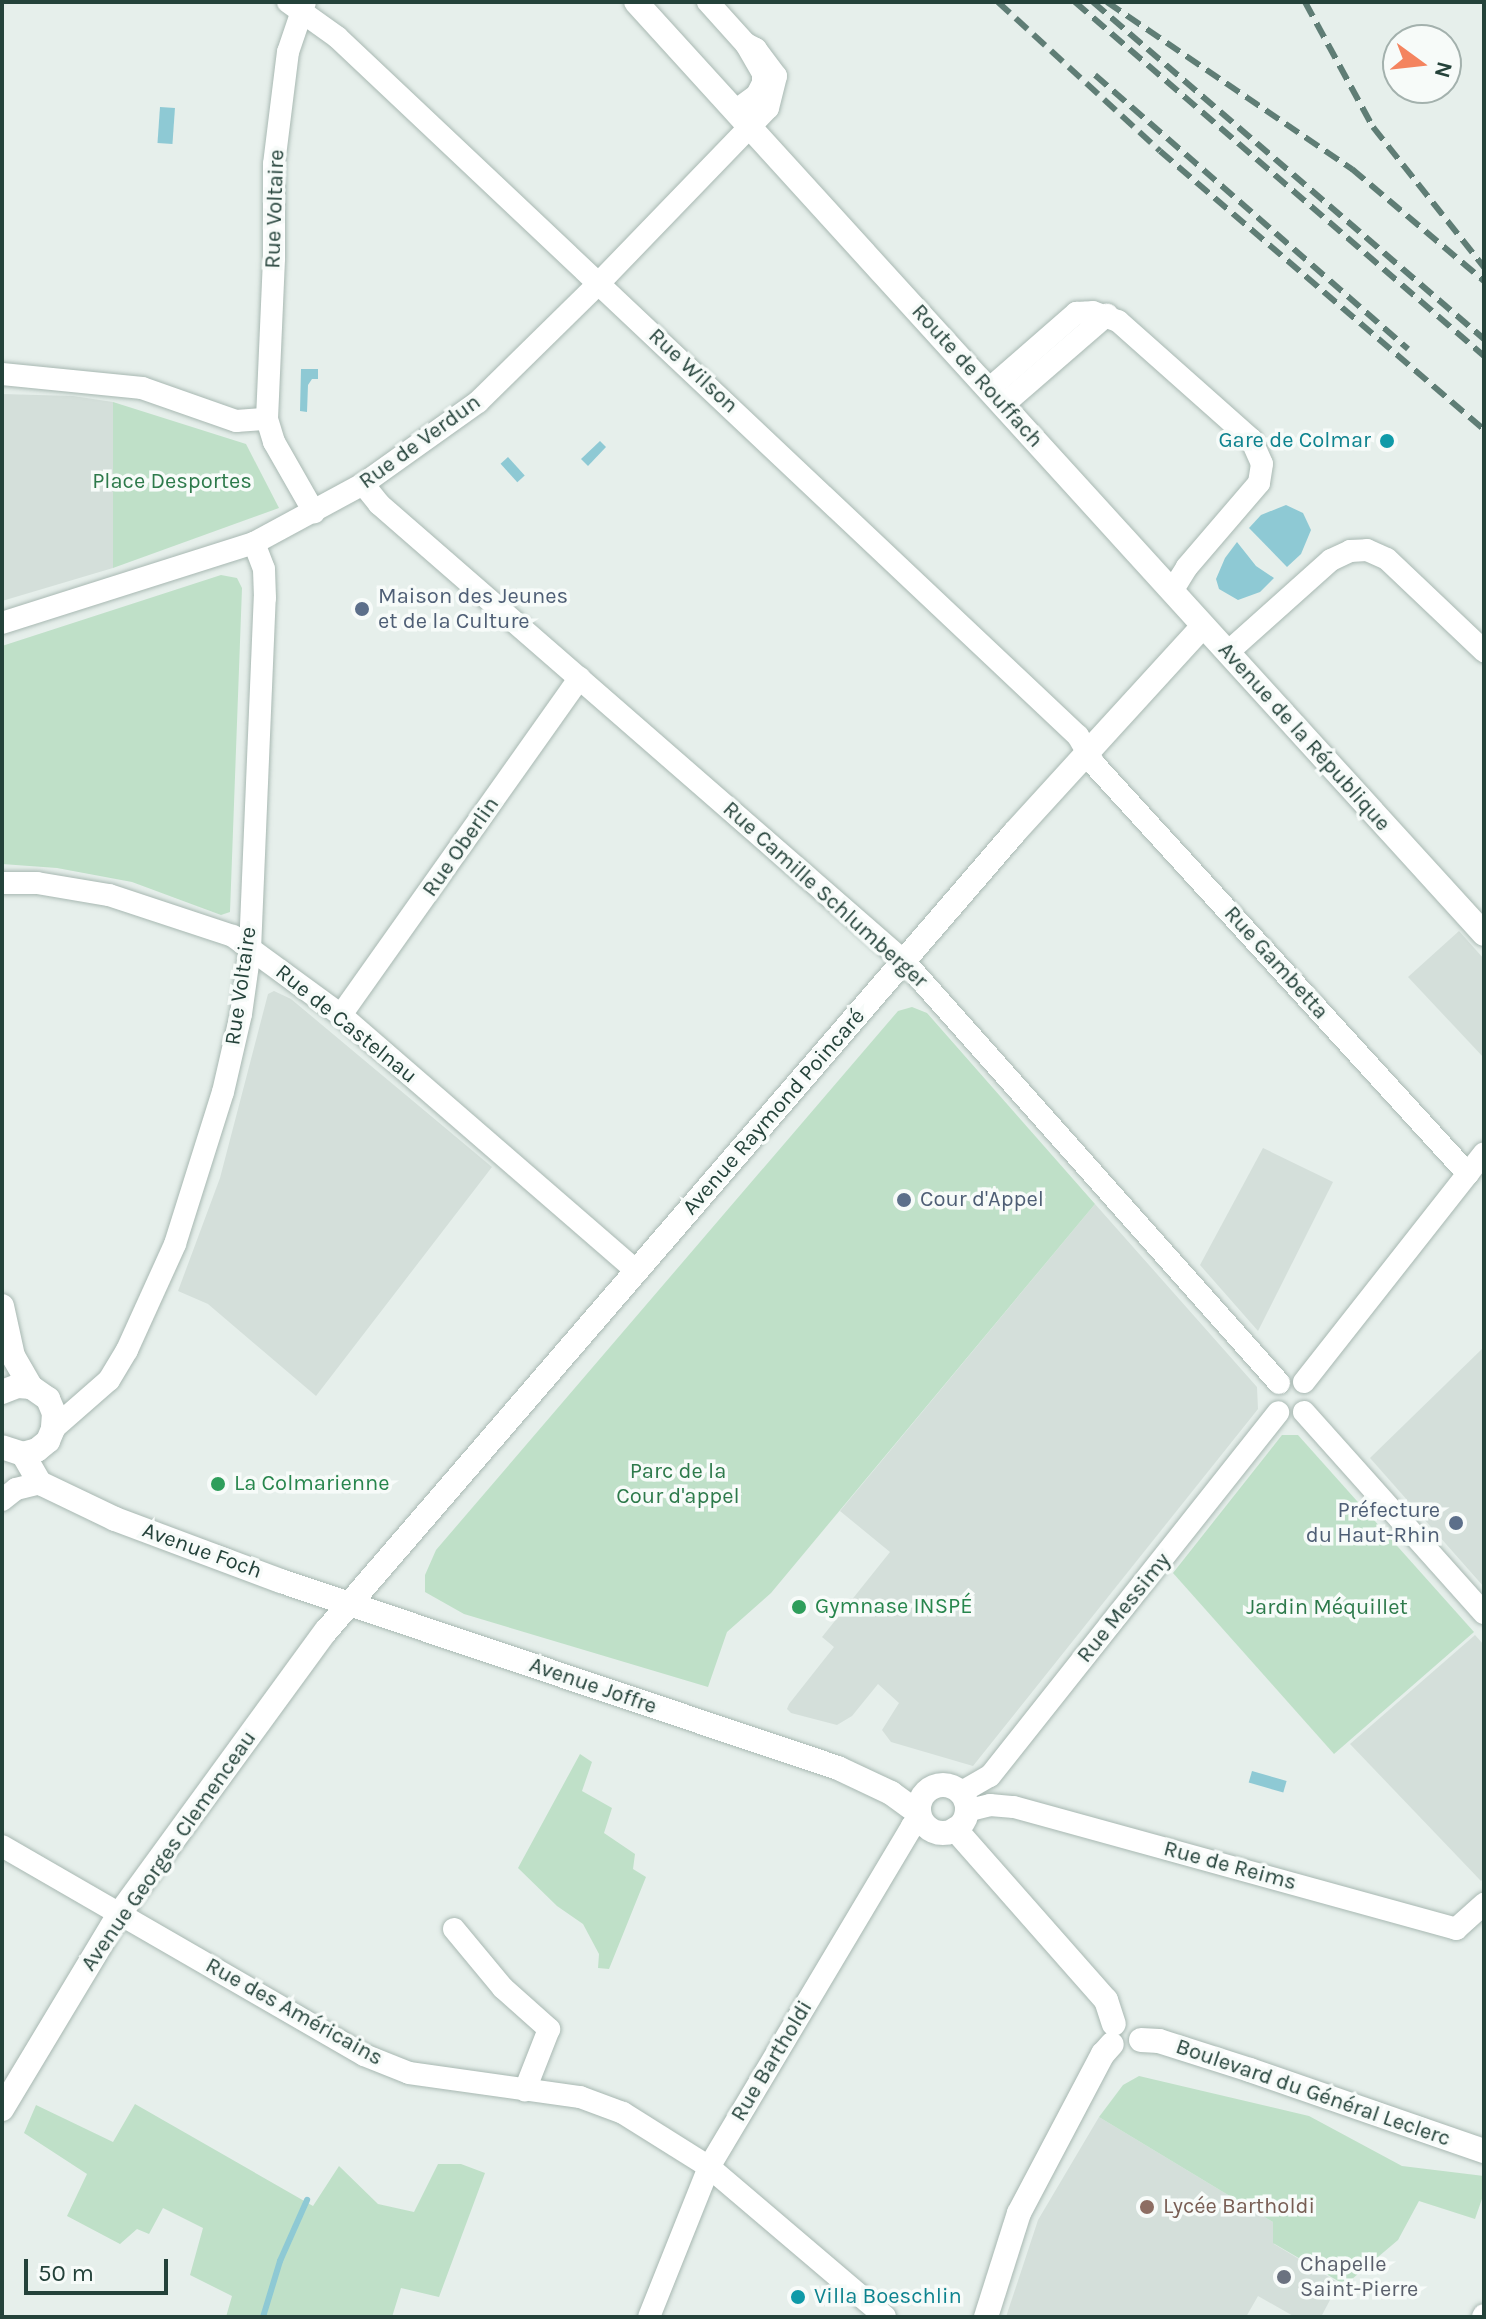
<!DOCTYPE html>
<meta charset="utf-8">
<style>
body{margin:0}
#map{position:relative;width:1486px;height:2319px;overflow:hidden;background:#e6efeb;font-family:Karla,sans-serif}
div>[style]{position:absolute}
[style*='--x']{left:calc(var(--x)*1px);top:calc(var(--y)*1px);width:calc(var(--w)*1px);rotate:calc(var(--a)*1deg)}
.built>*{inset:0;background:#d4dfda}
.green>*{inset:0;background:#bfe0c8}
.water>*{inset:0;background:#8ec9d4;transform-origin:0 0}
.stream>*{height:6px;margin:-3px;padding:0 3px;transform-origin:3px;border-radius:3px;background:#8ec9d4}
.roads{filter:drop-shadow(0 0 2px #a8b8b2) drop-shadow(0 0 2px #a8b8b2)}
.minor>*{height:22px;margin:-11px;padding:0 11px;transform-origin:11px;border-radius:11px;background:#fff}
.tertiary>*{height:24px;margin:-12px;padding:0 12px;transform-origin:12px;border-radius:12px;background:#fff}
.tertiary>.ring{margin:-12px;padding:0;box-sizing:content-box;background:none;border:24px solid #fff;border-radius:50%}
.secondary>*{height:24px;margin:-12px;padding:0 12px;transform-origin:12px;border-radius:12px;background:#fff}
.rail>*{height:6px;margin-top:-3px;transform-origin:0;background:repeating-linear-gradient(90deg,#5f7d75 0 16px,transparent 0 24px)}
.dots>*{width:22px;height:22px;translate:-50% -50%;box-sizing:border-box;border:4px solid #f7fbf9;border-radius:50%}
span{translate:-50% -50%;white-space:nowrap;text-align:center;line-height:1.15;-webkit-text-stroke:7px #f7fbf9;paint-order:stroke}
.street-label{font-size:22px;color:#24423a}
.culture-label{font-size:22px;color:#0d838f}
.right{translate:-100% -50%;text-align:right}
.left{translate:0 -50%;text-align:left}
.park-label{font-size:22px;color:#2d7a4b}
.service-label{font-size:22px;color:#4e5e75}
.leisure-label{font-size:22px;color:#27864d}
.education-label{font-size:22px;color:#785e54}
.worship-label{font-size:22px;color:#5b616d}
.frame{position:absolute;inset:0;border:4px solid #24423a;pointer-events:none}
.north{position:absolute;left:1382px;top:24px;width:80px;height:80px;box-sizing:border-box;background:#f7fbf9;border:2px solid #a3b1ad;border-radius:50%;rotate:105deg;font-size:22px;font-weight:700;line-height:32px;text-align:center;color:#24423a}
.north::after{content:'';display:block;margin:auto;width:28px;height:36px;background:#f4845f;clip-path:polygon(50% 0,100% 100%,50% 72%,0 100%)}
.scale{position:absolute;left:24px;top:2259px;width:144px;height:36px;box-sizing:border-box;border:4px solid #24423a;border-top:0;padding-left:10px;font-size:24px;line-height:28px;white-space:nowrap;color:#24423a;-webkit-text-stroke:6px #f7fbf9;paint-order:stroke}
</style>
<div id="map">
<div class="built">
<i style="clip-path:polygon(2px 394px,73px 396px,113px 402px,113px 568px,2px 601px)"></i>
<i style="clip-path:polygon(1459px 931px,1484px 959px,1484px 1058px,1408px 977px)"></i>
<i style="clip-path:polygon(274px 991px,291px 999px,492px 1167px,316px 1396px,208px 1304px,178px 1291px,220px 1178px,268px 994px)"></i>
<i style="clip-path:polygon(1263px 1148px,1333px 1182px,1258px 1331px,1200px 1265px)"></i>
<i style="clip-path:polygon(1095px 1204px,1257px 1387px,1258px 1409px,973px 1766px,891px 1742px,882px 1730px,899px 1703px,878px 1684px,852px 1716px,837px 1725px,791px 1713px,787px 1709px,789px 1704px,834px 1647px,822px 1637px,890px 1552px,840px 1511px)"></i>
<i style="clip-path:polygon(1484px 1347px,1484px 1587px,1370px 1458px)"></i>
<i style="clip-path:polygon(1475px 1635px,1484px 1645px,1484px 1878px,1481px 1881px,1350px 1744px)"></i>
<i style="clip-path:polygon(1099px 2117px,1273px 2222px,1274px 2244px,1339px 2283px,1321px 2317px,1295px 2317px,1258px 2296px,1246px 2317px,1006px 2317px,1038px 2220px)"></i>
</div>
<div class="green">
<i style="clip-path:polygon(113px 402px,246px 444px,279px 508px,113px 568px)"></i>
<i style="clip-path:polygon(221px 575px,237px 578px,242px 588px,230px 912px,221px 915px,132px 882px,57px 868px,2px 864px,2px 646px)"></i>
<i style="clip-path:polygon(912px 1007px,927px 1013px,1095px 1204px,771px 1593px,727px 1632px,708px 1687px,464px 1614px,425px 1592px,425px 1575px,436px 1550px,898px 1011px)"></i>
<i style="clip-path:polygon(1282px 1435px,1298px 1435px,1474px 1632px,1334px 1754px,1173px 1573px)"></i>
<i style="clip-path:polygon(580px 1754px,592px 1762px,582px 1791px,612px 1808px,604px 1833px,635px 1854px,633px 1869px,646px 1877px,609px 1969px,598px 1968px,599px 1954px,583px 1924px,557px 1906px,518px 1868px)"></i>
<i style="clip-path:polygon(1139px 2076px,1309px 2116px,1402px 2166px,1484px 2176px,1484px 2193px,1475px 2219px,1419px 2201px,1398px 2240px,1345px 2285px,1273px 2243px,1273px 2222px,1099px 2117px,1123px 2085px)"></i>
<i style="clip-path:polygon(135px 2104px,313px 2206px,339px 2166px,378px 2204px,414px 2212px,438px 2164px,461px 2164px,485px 2173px,439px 2297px,401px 2288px,392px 2317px,226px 2317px,232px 2296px,190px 2275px,203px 2228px,163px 2208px,149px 2234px,137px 2229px,120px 2244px,67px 2216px,87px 2174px,24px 2133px,36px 2105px,113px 2142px)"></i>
</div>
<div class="water">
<i style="left:160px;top:107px;width:15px;height:36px;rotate:4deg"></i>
<i style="clip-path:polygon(301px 369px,318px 369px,318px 379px,312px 379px,308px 385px,307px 412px,300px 411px)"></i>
<i style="clip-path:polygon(600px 441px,606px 447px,588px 466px,581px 459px)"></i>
<i style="left:508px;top:457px;width:25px;height:10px;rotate:48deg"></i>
<i style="clip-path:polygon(1286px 505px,1303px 513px,1311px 530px,1301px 554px,1287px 567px,1249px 528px,1261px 515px)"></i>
<i style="clip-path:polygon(1237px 542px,1256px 566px,1274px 578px,1260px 592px,1238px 600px,1219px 589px,1216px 579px,1225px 558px)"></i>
<i style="left:1252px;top:1771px;width:36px;height:12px;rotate:16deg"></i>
</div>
<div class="stream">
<i style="--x:263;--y:2317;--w:59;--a:-73.1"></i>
<i style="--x:280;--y:2261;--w:67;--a:-66.1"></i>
</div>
<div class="roads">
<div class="minor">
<i style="--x:288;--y:2;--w:60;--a:35.5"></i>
<i style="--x:337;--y:37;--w:1019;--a:43.33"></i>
<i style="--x:1078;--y:736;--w:32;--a:60"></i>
<i style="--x:1094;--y:764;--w:555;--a:47.63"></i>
<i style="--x:708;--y:2;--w:57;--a:47.9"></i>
<i style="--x:746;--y:44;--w:34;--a:60"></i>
<i style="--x:763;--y:73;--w:10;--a:90"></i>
<i style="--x:763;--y:83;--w:13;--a:117"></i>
<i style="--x:757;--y:95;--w:26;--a:144"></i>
<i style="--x:2;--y:374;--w:141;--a:5.7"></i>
<i style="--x:142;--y:388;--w:100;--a:19.3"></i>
<i style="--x:236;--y:421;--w:31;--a:-4"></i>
<i style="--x:267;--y:419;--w:24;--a:73"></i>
<i style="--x:274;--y:442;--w:81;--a:60.3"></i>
<i style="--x:989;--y:389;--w:116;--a:-41.1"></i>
<i style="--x:1076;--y:313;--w:17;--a:-3"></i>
<i style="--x:1093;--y:312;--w:27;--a:20"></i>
<i style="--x:1118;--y:321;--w:178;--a:41.6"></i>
<i style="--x:1251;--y:439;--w:27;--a:66"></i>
<i style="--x:1262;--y:464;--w:19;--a:99"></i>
<i style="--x:1259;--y:483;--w:111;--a:130.6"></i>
<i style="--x:1187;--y:567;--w:26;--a:122"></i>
<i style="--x:1003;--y:405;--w:138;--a:-40.9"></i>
<i style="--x:267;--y:419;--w:161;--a:-87.5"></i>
<i style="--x:274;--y:258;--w:94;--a:-90"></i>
<i style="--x:274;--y:164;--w:113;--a:-82.9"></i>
<i style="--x:288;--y:52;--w:53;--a:-71.2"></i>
<i style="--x:363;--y:484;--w:26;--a:51"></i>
<i style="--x:379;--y:504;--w:697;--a:41.05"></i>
<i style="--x:905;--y:962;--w:563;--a:48.38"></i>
<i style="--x:2;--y:623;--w:264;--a:-17.6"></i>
<i style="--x:254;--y:543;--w:124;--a:-28.4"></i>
<i style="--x:363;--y:484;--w:141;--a:-35.5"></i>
<i style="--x:478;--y:402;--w:170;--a:-44.5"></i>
<i style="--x:599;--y:283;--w:243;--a:-46"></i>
<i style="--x:768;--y:108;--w:33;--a:-76"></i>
<i style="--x:776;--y:76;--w:34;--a:-127"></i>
<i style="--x:756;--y:49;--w:11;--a:-153"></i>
<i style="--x:1228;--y:652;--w:138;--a:-41.8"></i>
<i style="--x:1331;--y:560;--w:21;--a:-25"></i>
<i style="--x:1350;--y:551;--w:17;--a:-3"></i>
<i style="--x:1367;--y:550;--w:22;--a:24"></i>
<i style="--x:1387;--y:559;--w:134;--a:43.5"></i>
<i style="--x:2;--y:883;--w:35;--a:0"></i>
<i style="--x:37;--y:883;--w:73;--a:9.5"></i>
<i style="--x:109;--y:895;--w:131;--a:18.3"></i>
<i style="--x:233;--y:936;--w:134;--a:36.2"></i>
<i style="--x:341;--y:1015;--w:391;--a:40.9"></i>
<i style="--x:341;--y:1015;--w:413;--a:-54.7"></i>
<i style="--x:1304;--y:1382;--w:291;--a:-51.8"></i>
<i style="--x:1304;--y:1412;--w:270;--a:48.2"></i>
<i style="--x:53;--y:1429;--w:74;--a:-41.2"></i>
<i style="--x:109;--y:1380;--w:35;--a:-59"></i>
<i style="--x:127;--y:1350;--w:116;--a:-65.6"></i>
<i style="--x:175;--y:1244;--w:159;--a:-72.5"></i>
<i style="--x:223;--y:1092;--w:80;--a:-77"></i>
<i style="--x:241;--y:1014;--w:65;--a:-82"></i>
<i style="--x:250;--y:950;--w:352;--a:-87.6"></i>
<i style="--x:265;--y:598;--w:29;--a:-92"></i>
<i style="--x:264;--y:569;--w:28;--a:-111"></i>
<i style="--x:2;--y:1500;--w:18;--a:-38"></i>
<i style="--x:16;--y:1489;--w:25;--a:-14"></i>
<i style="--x:960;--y:1793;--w:34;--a:-30"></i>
<i style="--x:990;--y:1776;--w:464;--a:-51.6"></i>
<i style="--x:966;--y:1811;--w:25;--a:-14"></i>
<i style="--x:990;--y:1805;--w:24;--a:5"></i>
<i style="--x:1014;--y:1807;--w:459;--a:15.4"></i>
<i style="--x:1456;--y:1929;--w:38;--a:-42"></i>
<i style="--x:2;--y:1846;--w:418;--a:30"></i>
<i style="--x:364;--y:2055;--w:48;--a:21.8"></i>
<i style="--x:409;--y:2073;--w:173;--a:8"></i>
<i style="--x:580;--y:2097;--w:46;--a:20.4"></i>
<i style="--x:623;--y:2113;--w:102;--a:32.1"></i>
<i style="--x:709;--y:2167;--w:231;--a:40.4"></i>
<i style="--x:454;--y:1929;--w:77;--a:50.3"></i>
<i style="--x:503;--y:1988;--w:62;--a:41.7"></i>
<i style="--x:549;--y:2029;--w:66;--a:111.5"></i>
<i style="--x:649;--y:2317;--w:162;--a:-68.2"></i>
<i style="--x:709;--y:2167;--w:397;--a:-59.2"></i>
<i style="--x:912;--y:1826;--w:11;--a:-27"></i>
<i style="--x:1483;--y:2317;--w:2;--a:-63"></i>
</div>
<div class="tertiary">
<i style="--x:2;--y:1306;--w:51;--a:77.6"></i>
<i style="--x:13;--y:1356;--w:36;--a:60"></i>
<i style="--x:2;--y:1392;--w:17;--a:-21"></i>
<i style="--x:18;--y:1386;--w:13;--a:4"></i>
<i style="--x:31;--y:1387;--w:21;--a:35"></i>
<i style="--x:48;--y:1399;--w:15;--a:67"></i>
<i style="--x:54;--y:1413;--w:16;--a:94"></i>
<i style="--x:53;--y:1429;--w:13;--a:113"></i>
<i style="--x:48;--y:1441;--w:14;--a:141"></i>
<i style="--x:37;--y:1450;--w:15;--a:164"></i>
<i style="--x:23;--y:1454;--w:22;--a:-162"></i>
<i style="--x:23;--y:1454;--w:34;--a:60"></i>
<i style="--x:40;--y:1483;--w:83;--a:25.6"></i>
<i style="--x:115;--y:1519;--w:177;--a:20.5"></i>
<i style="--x:281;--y:1581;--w:588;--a:18.56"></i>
<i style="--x:838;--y:1768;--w:59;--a:25.3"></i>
<i style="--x:891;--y:1793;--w:34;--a:36"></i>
<i class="ring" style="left:919px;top:1785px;width:24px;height:24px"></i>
<i style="--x:955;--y:1829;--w:228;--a:48.6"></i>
<i style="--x:1106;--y:2000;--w:25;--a:72"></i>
<i style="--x:1141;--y:2040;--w:18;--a:3"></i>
<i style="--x:1159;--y:2041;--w:96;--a:17.7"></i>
<i style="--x:1250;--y:2070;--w:248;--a:19.1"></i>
<i style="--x:2;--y:2109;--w:229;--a:-59"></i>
<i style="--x:120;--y:1913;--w:349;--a:-53.9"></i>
<i style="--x:326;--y:1631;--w:1054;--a:-49.23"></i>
<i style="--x:1014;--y:833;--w:280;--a:-47.6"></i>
<i style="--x:986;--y:2317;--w:109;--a:-72.4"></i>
<i style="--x:1019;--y:2213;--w:180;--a:-62.2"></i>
<i style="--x:1103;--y:2054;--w:13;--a:-48"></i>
</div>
<div class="secondary">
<i style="--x:636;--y:2;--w:1260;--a:47.7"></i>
</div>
</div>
<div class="rail">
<i style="--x:998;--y:2;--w:220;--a:42.6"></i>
<i style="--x:1160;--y:151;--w:428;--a:40.7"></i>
<i style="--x:1075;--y:2;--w:541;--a:40.88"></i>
<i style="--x:1093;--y:2;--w:516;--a:40.76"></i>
<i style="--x:1107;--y:2;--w:297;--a:34.3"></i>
<i style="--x:1352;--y:169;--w:173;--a:40.3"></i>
<i style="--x:1305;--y:2;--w:142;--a:61.5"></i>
<i style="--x:1373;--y:127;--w:179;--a:51.6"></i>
<i style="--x:1095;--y:75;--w:416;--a:41.2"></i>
</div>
<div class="dots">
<i style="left:1387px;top:441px;background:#0f9aa8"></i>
<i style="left:362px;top:609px;background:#5c6f8a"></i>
<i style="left:904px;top:1200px;background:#5c6f8a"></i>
<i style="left:218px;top:1484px;background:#2e9e5b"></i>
<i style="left:1456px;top:1523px;background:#5c6f8a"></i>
<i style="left:799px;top:1607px;background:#2e9e5b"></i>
<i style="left:1147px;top:2207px;background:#8d6e63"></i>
<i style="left:1284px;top:2277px;background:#6b7280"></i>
<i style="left:798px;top:2297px;background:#0f9aa8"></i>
</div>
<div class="street-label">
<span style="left:275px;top:209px;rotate:-88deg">Rue Voltaire</span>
<span style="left:693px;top:371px;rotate:43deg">Rue Wilson</span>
<span style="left:977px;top:376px;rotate:48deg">Route de Rouffach</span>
<span style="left:420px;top:442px;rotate:-36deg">Rue de Verdun</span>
<span style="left:1304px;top:737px;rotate:48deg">Avenue de la République</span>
<span style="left:461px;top:847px;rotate:-55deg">Rue Oberlin</span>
<span style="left:825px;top:895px;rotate:42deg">Rue Camille Schlumberger</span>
<span style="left:1276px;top:963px;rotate:48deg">Rue Gambetta</span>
<span style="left:241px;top:986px;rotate:-82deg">Rue Voltaire</span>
<span style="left:346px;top:1024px;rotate:39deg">Rue de Castelnau</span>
<span style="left:774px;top:1112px;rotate:-49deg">Avenue Raymond Poincaré</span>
<span style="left:202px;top:1551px;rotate:20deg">Avenue Foch</span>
<span style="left:1124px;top:1608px;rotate:-51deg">Rue Messimy</span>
<span style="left:593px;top:1686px;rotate:19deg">Avenue Joffre</span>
<span style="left:169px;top:1851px;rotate:-55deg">Avenue Georges Clemenceau</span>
<span style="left:1230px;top:1866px;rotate:15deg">Rue de Reims</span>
<span style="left:294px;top:2012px;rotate:29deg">Rue des Américains</span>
<span style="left:772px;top:2061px;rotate:-59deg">Rue Bartholdi</span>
<span style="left:1313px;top:2093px;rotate:19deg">Boulevard du Général Leclerc</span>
</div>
<div class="culture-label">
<span class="right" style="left:1371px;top:441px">Gare de Colmar</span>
<span class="left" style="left:814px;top:2297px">Villa Boeschlin</span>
</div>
<div class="park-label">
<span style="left:172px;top:482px">Place Desportes</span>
<span style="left:678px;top:1484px">Parc de la<br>Cour d'appel</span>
<span style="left:1327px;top:1608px">Jardin Méquillet</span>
</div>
<div class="service-label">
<span class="left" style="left:378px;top:609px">Maison des Jeunes<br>et de la Culture</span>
<span class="left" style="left:920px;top:1200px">Cour d'Appel</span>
<span class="right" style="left:1440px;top:1523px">Préfecture<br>du Haut-Rhin</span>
</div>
<div class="leisure-label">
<span class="left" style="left:234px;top:1484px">La Colmarienne</span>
<span class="left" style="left:815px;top:1607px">Gymnase INSPÉ</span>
</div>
<div class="education-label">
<span class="left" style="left:1163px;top:2207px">Lycée Bartholdi</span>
</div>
<div class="worship-label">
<span class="left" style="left:1300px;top:2277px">Chapelle<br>Saint-Pierre</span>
</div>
<div class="frame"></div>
<div class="north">N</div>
<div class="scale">50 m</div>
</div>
